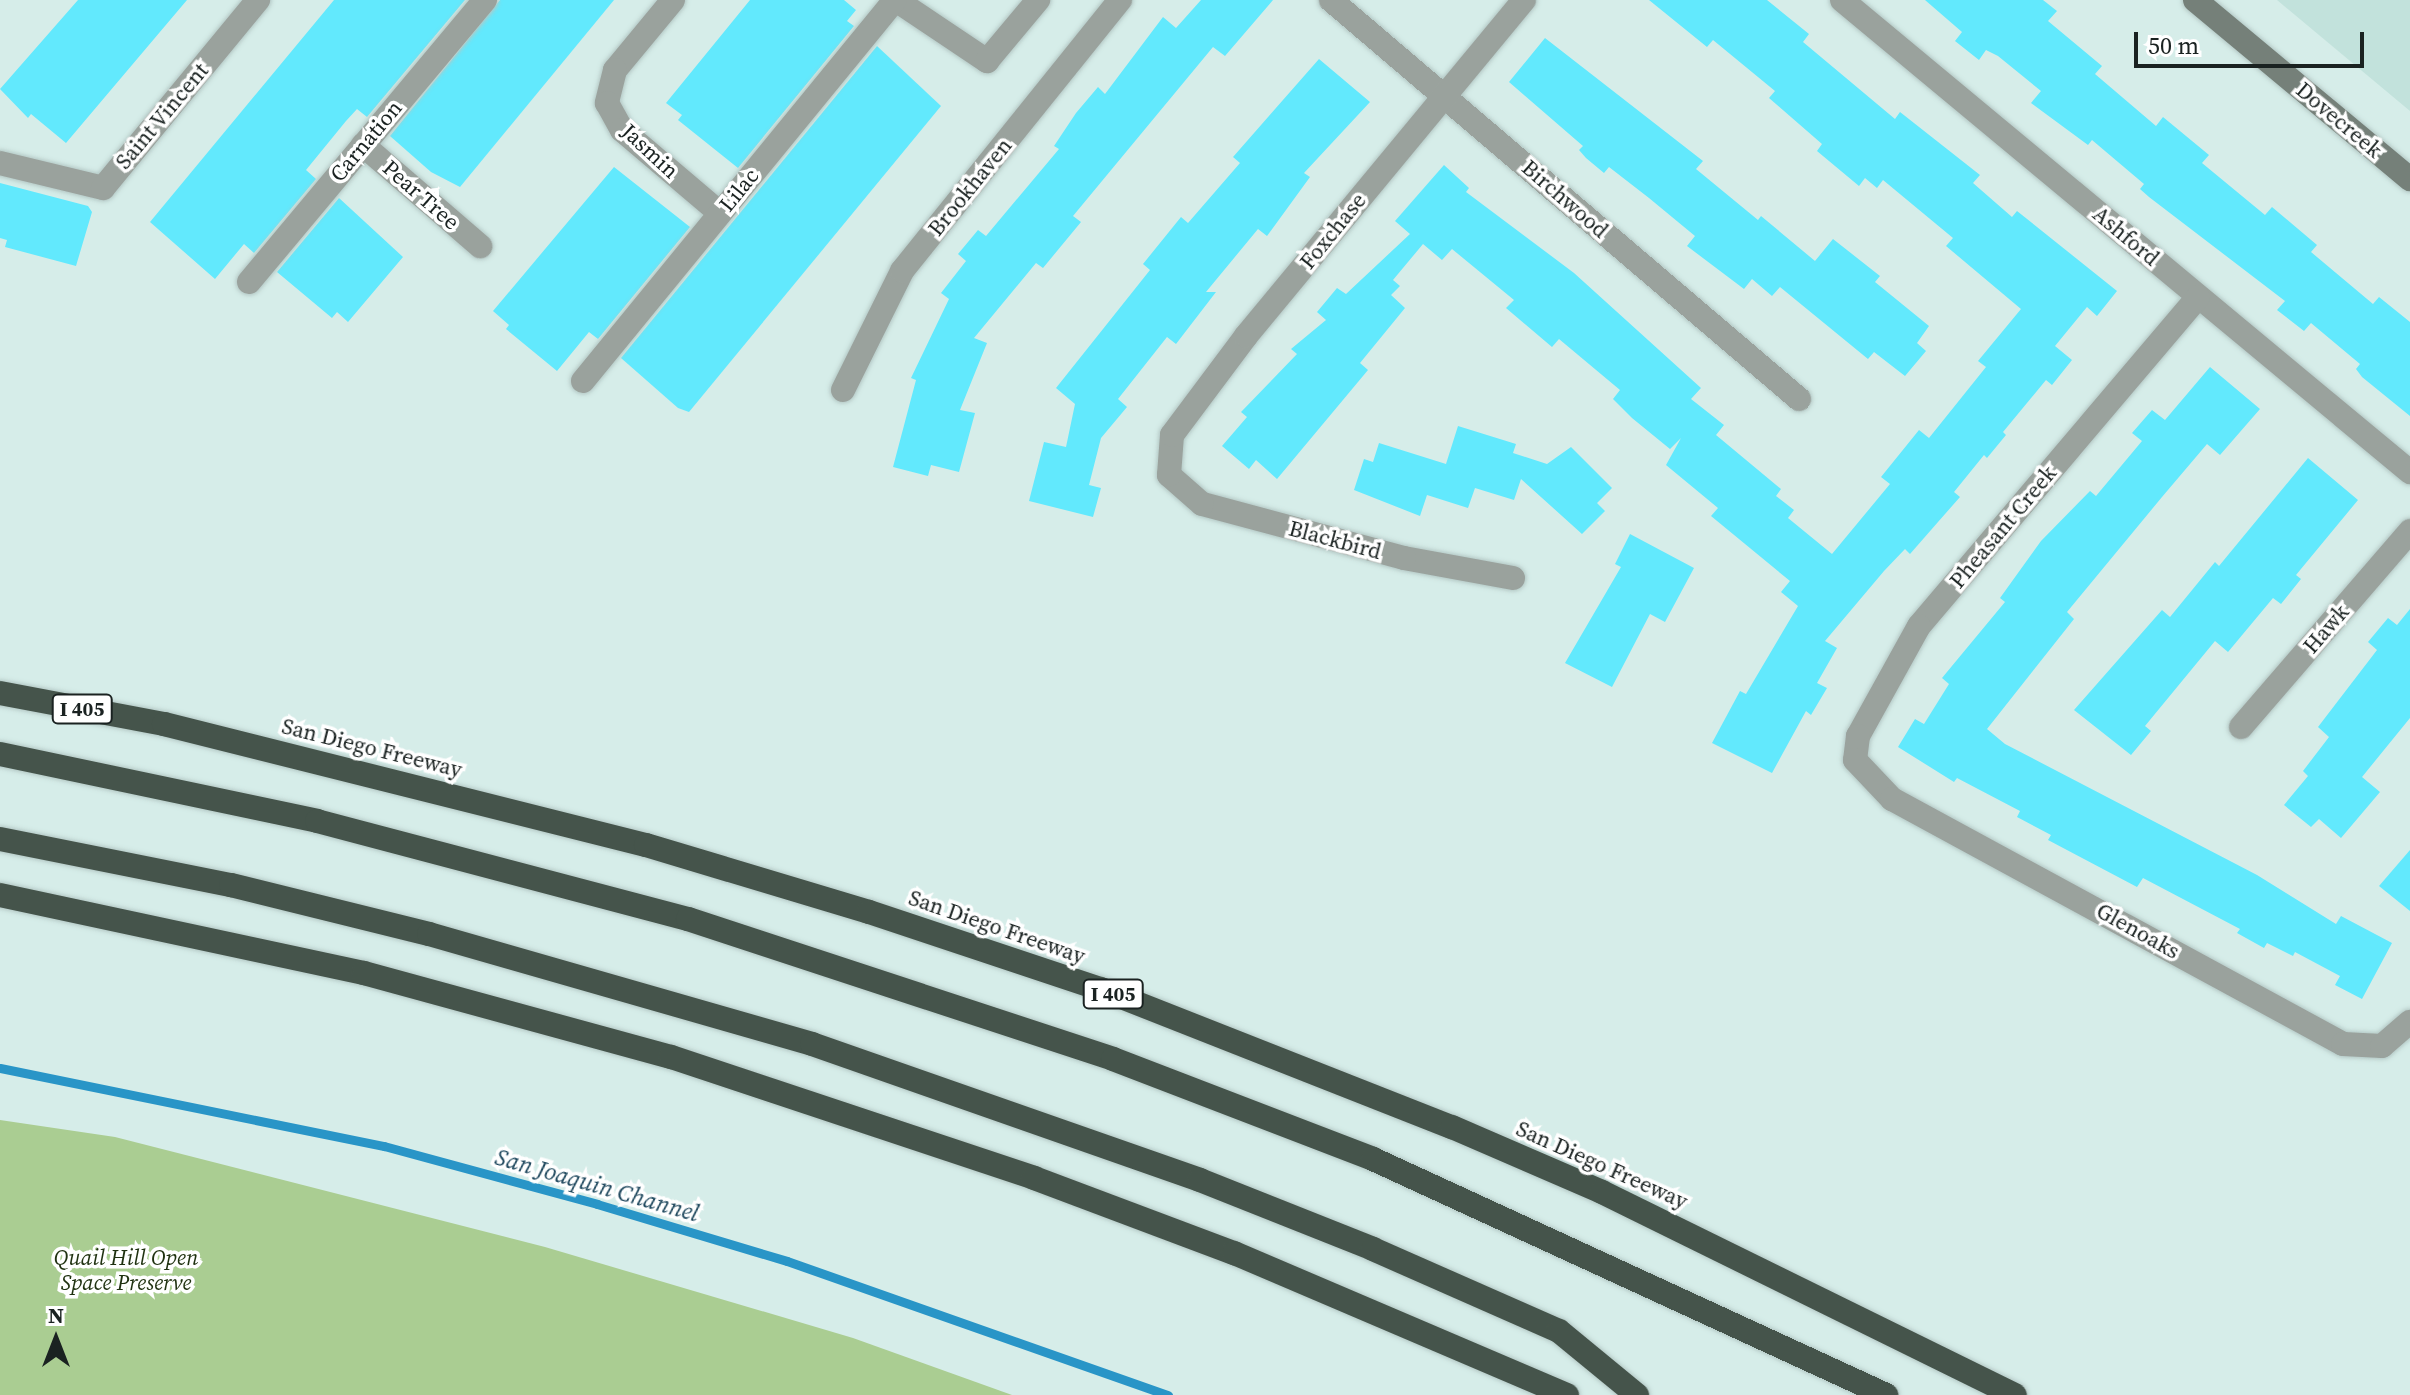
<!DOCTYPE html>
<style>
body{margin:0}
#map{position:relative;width:2410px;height:1395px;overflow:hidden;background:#d6ede9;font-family:"Source Serif 4",serif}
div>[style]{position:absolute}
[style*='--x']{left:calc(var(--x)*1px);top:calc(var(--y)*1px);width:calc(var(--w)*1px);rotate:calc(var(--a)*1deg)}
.built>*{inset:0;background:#c2e2dc}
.green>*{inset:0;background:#aacd92}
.stream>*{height:9px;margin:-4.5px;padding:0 4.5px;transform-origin:4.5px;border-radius:4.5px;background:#2995c7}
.building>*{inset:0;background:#62e9fd}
.roads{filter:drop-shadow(0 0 2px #b4c8c5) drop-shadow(0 0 2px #b4c8c5)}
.street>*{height:24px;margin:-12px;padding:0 12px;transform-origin:12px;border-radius:12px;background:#9aa29d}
.secondary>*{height:24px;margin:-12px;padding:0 12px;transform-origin:12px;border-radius:12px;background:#758079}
.highway>*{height:24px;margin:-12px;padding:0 12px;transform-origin:12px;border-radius:12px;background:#45544b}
span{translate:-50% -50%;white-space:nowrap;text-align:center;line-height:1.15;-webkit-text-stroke:7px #fff;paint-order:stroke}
.shield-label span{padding:2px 6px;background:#fff;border:2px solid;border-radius:6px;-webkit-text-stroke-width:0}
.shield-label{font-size:20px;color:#1a2221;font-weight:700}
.street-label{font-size:22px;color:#1a2221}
.park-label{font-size:22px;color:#1f3110;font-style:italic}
.water-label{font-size:24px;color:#1b455b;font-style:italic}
.north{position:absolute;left:16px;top:1299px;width:80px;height:80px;-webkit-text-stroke:6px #fff;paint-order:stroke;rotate:0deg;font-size:22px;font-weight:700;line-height:32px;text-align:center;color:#1a2221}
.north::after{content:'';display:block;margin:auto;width:28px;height:36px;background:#1a2221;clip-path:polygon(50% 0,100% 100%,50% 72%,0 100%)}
.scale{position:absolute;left:2134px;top:32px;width:230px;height:36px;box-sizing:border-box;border:4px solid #1a2221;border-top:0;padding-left:10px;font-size:24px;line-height:28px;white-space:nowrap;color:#1a2221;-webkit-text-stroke:6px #fff;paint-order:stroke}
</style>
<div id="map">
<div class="built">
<i style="clip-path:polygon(2277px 0,2410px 0,2410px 111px)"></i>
</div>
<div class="green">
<i style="clip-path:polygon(0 1120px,115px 1137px,545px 1247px,853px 1338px,1012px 1395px,0 1395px)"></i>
</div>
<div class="stream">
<i style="--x:0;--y:1068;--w:392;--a:11.5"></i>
<i style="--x:384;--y:1146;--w:221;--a:15.2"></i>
<i style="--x:597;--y:1204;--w:198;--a:16.7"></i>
<i style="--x:787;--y:1261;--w:404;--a:19.4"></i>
</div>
<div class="building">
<i style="clip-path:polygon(78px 0,187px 0,66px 143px,31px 114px,28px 118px,0 89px)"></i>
<i style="clip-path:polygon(334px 0,465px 0,367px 117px,357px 109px,346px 121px,306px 170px,316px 179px,254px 253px,244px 244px,215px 279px,150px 222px)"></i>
<i style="clip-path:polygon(500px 0,614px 0,460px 187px,431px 172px,390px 136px)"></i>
<i style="clip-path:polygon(750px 0,844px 0,856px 10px,847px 21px,854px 26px,738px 168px,678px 120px,682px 115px,666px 103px)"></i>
<i style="clip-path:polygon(1201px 0,1273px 0,1225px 56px,1213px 47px,1073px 216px,1081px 222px,1043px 268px,1036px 263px,974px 338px,987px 343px,960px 410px,975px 413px,959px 472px,931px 465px,928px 476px,893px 467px,916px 380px,911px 378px,949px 299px,941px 293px,966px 261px,958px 254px,978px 230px,986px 236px,1059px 149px,1054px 146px,1076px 113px,1098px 87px,1105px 94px,1163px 17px,1176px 28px)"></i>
<i style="clip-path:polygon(1649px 0,1767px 0,1809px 34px,1803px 42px,1895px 119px,1900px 112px,1980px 175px,1973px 183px,2012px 217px,2017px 211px,2117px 291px,2097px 316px,2087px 307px,2055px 346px,2072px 360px,2052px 385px,2046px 380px,2003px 432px,2006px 435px,1987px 458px,1984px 455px,1954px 492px,1960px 497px,1938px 522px,1910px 554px,1905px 549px,1884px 571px,1825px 641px,1837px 648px,1817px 683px,1827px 688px,1811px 715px,1806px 711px,1772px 773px,1712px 743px,1740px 691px,1746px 694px,1798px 606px,1781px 592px,1790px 581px,1711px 516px,1718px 508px,1666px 465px,1681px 438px,1670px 449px,1632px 418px,1613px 399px,1620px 390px,1559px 339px,1552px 347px,1506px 308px,1514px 300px,1452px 249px,1442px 260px,1423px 244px,1393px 280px,1400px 286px,1391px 295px,1405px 308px,1360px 363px,1368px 370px,1277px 479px,1256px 460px,1249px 469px,1222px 446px,1247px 417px,1241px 412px,1297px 354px,1291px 349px,1326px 320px,1317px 312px,1337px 288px,1346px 294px,1410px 234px,1395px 221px,1444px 165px,1469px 188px,1466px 192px,1574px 273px,1701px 388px,1691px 399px,1724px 425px,1716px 435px,1781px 489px,1776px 496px,1794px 510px,1788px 518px,1832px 554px,1890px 484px,1881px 477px,1919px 430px,1929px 438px,1986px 367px,1978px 361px,2021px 309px,1946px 246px,1953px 238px,1883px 180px,1877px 188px,1865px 178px,1859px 186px,1817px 151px,1822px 144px,1769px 98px,1775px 91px,1713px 40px,1707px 47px)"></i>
<i style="clip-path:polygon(1925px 0,2043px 0,2057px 11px,2048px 21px,2102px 66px,2095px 74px,2156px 126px,2163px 117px,2209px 155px,2202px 163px,2265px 215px,2272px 207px,2317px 245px,2311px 252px,2373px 304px,2379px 297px,2410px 322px,2410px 416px,2362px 377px,2356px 369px,2360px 364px,2311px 323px,2304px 331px,2277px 310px,2285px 301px,2149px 197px,2140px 189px,2144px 184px,2092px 140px,2088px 145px,2031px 103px,2041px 91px,1998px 56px,1986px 50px,1979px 60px,1955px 41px,1962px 32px)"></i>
<i style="clip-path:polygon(1545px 38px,1703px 161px,1696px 169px,1758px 220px,1761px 216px,1815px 261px,1833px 239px,1880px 276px,1875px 282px,1929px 326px,1917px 343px,1926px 351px,1905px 376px,1874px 352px,1868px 359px,1780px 287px,1772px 296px,1752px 279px,1744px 289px,1687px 246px,1695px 236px,1649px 198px,1609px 167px,1604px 173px,1586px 158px,1579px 150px,1583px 146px,1509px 82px)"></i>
<i style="clip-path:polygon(877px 46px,941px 106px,689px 412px,678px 408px,621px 358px)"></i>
<i style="clip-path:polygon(1319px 59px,1370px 102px,1304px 173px,1310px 177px,1267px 236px,1258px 229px,1206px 292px,1216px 292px,1176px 344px,1167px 337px,1118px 399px,1127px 407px,1101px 438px,1089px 485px,1101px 488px,1093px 517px,1029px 501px,1044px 442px,1066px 447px,1075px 404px,1056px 388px,1150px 270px,1143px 264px,1181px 217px,1188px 223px,1240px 163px,1233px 157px)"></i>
<i style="clip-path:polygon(614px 167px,690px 227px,598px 339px,589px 332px,557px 371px,506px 329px,509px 325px,493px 311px)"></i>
<i style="clip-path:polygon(0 183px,88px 206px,92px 212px,76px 266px,5px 247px,7px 240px,0 238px)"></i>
<i style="clip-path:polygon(339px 198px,403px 257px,348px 322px,337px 312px,332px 318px,277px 272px)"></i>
<i style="clip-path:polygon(2210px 367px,2260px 409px,2220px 455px,2207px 444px,2162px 497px,2067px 612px,2074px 619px,1987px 729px,2005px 744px,2257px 875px,2336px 924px,2341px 916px,2392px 943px,2362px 999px,2335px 985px,2340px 976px,2295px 952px,2293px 956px,2267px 943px,2264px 948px,2237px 933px,2240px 929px,2143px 878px,2137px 887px,2048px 840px,2051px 835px,2017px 817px,2020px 811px,1957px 778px,1954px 782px,1898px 747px,1915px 719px,1924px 724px,1949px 684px,1942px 678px,2005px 602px,2000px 598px,2041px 541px,2090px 491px,2096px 496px,2142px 441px,2132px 433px,2152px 410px,2165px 420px)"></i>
<i style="clip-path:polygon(1458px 426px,1516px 444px,1513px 453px,1547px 464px,1571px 447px,1612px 488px,1597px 503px,1605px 511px,1582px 534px,1521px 479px,1514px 500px,1475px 488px,1468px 508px,1427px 495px,1420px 516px,1354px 490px,1364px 459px,1373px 462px,1379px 443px,1446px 464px)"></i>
<i style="clip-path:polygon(2308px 458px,2358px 500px,2296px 575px,2301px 579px,2281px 604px,2273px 598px,2228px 652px,2215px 641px,2145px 726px,2151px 731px,2131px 755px,2074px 710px,2162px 610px,2170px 617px,2215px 562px,2219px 566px)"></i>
<i style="clip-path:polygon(1630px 534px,1694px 568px,1665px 622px,1650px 614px,1612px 687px,1565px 663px,1621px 567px,1615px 564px)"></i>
<i style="clip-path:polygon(2410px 609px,2410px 718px,2362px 777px,2380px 792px,2341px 838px,2319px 819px,2311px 827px,2284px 805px,2308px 776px,2303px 771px,2329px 737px,2318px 727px,2377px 650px,2368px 642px,2388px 618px,2397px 625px)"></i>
<i style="clip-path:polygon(2410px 850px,2410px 911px,2379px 886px)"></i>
</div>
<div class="roads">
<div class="street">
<i style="--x:673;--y:0;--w:91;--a:129.6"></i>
<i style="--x:615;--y:70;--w:34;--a:104"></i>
<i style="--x:607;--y:103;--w:31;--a:61"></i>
<i style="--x:622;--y:130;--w:128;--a:40.3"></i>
<i style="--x:896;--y:0;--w:110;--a:33.8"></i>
<i style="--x:987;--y:61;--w:80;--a:-50.1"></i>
<i style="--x:1331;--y:0;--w:615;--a:40.45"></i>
<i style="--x:1842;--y:0;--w:739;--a:39.73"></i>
<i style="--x:363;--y:145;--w:155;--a:40.8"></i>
<i style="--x:0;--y:163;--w:106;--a:13.6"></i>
<i style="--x:103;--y:188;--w:244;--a:-50.5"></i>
<i style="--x:249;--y:282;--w:368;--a:-50.1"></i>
<i style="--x:2198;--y:297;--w:431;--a:130.3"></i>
<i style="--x:1919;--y:626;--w:126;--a:119"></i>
<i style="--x:1858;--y:736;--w:24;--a:97"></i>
<i style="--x:1855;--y:760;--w:54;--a:46.5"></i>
<i style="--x:1892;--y:799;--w:513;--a:28.51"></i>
<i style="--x:2343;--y:1044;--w:39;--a:3"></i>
<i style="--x:2382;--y:1046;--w:37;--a:-41"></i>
<i style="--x:583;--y:381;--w:492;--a:-50.7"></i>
<i style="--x:843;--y:390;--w:133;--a:-63.6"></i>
<i style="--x:902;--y:271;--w:348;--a:-51.2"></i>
<i style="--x:1513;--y:578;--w:111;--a:-169.6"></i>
<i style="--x:1404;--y:558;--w:209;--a:-165"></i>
<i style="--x:1202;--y:504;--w:44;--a:-138.7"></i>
<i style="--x:1169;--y:475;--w:40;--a:-85.7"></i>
<i style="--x:1172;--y:435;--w:124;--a:-53.2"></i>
<i style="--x:1246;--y:336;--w:436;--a:-50.4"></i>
<i style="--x:2241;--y:727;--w:259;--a:-49.2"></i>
</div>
<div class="secondary">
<i style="--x:2195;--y:0;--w:280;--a:39.8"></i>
</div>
<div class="highway">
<i style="--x:0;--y:693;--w:167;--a:10.7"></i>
<i style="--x:164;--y:724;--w:497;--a:14.1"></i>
<i style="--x:646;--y:845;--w:233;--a:16.7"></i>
<i style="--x:869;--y:912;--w:244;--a:18.4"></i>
<i style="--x:1101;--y:989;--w:377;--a:21.5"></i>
<i style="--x:1452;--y:1127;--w:163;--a:23.4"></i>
<i style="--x:1602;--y:1192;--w:460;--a:26.2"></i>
<i style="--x:0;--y:754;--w:324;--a:11.9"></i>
<i style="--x:317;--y:821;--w:384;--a:14.8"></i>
<i style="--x:688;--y:919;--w:447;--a:18.2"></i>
<i style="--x:1113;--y:1059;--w:279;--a:21"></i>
<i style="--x:1373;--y:1159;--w:565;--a:24.7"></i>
<i style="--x:0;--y:839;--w:236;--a:11.3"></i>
<i style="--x:231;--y:885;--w:204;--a:13.9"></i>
<i style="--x:429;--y:934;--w:398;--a:16"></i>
<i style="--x:812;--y:1044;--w:411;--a:19.3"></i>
<i style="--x:1200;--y:1180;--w:186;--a:21.7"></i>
<i style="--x:1373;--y:1249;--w:203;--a:23.8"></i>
<i style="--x:1559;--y:1331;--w:101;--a:39.4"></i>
<i style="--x:0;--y:895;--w:372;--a:12.1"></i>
<i style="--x:364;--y:973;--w:318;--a:15.3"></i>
<i style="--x:671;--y:1057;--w:383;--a:18.4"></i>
<i style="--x:1034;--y:1178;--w:214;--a:20.6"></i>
<i style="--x:1234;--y:1253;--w:362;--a:23.1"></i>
</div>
</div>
<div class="shield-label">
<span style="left:82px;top:709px">I 405</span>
<span style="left:1113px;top:994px">I 405</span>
</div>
<div class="street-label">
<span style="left:162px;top:116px;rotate:-50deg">Saint Vincent</span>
<span style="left:2339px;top:120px;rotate:40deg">Dovecreek</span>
<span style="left:366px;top:141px;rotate:-50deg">Carnation</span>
<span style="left:650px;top:151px;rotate:43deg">Jasmin</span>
<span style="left:970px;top:187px;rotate:-51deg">Brookhaven</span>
<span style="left:739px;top:190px;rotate:-51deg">Lilac</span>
<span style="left:421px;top:195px;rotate:41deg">Pear Tree</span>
<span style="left:1565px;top:199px;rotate:41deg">Birchwood</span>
<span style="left:1333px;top:231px;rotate:-51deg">Foxchase</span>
<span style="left:2126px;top:236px;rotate:40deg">Ashford</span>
<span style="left:2003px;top:527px;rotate:-50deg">Pheasant Creek</span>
<span style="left:1335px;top:540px;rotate:15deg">Blackbird</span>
<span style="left:2326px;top:629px;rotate:-49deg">Hawk</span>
<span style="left:372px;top:748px;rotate:14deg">San Diego Freeway</span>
<span style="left:997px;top:927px;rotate:19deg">San Diego Freeway</span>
<span style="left:2138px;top:931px;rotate:29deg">Glenoaks</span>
<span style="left:1602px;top:1165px;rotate:24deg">San Diego Freeway</span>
</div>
<div class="park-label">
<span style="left:126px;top:1270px">Quail Hill Open<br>Space Preserve</span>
</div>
<div class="water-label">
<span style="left:597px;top:1185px;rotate:16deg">San Joaquin Channel</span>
</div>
<div class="north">N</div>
<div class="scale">50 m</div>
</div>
